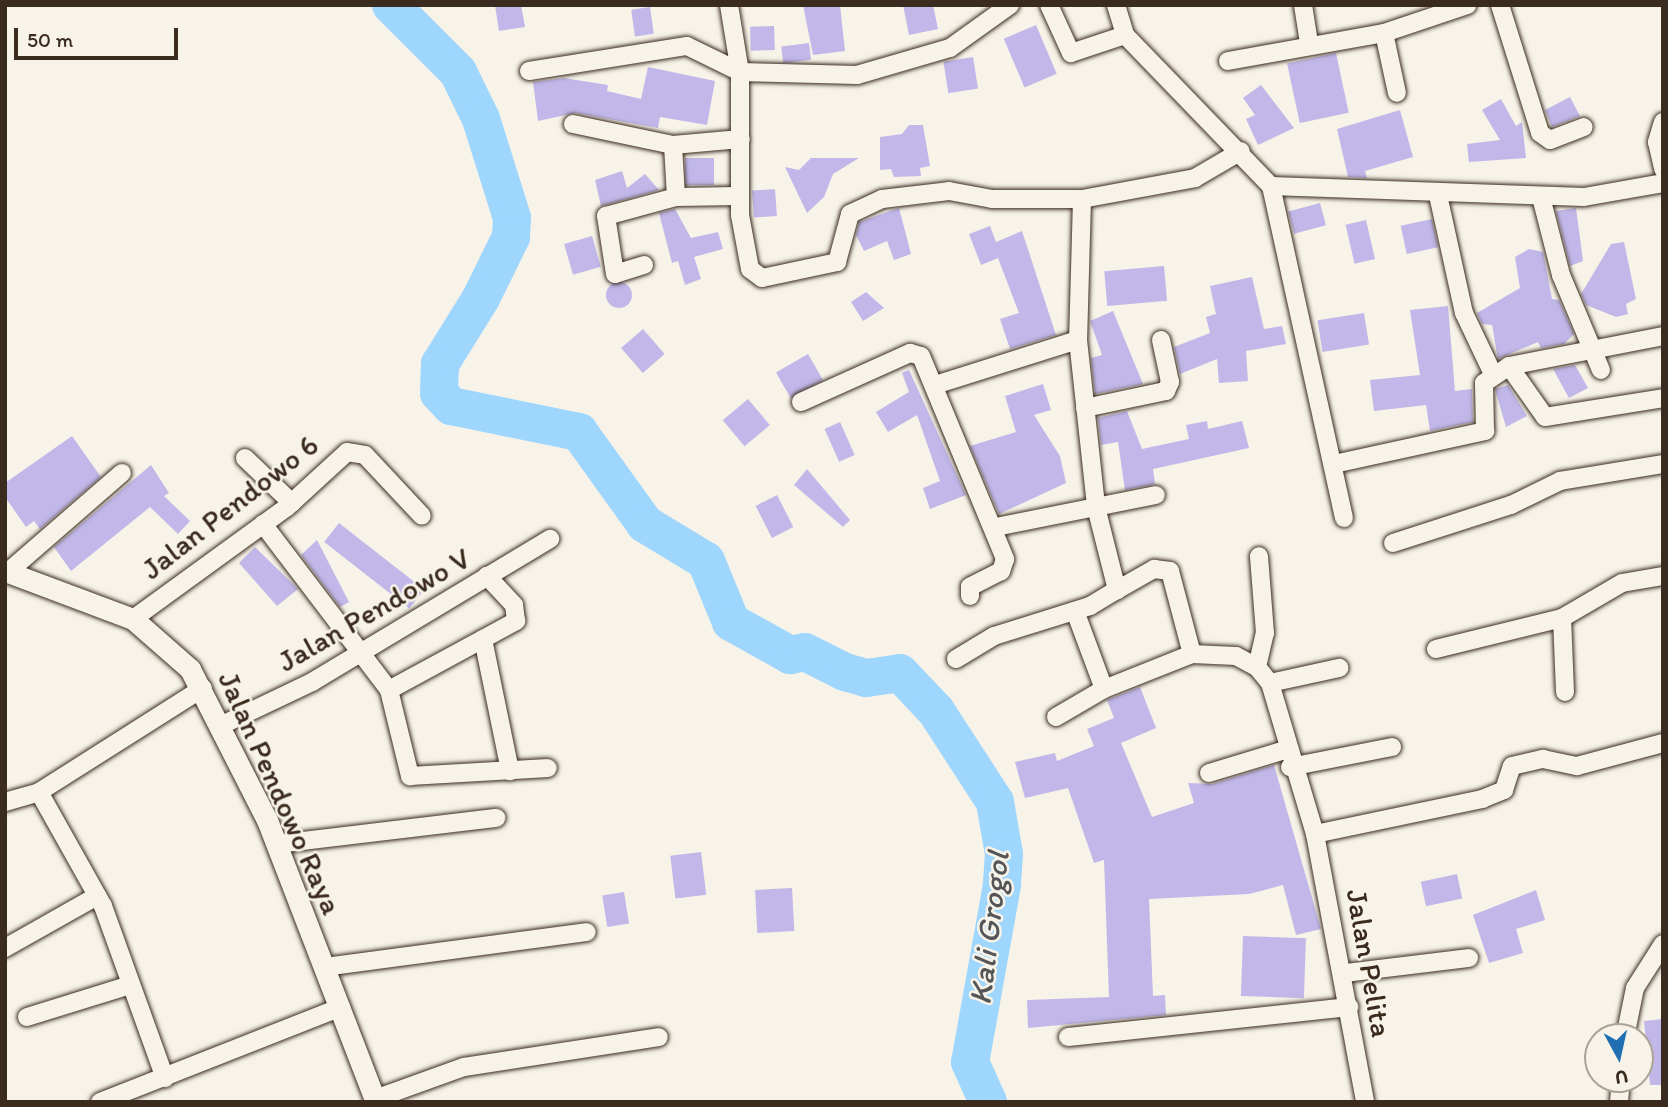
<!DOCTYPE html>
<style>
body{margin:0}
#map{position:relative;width:1668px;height:1107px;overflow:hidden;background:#f7f3e8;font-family:Itim,sans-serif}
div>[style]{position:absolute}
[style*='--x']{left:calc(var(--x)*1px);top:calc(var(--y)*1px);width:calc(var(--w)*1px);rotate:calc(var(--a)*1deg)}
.river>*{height:38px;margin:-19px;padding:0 19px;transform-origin:19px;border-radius:19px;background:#9ed6fe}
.building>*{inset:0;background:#c1b8e9;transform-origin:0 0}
.round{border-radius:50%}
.roads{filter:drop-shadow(0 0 2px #3b2a1e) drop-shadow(0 0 2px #3b2a1e)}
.minor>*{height:18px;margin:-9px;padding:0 9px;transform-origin:9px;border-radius:9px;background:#f7f3e8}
.tertiary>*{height:21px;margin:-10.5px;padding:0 10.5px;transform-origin:10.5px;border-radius:10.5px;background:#f7f3e8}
span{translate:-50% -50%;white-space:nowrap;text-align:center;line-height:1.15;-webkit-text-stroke:5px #f7f3e8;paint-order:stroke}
.street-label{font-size:30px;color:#3b2a1e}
.water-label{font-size:32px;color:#545556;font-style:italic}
.frame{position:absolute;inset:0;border:7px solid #3b2a1e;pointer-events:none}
.north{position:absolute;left:1584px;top:1023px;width:70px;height:70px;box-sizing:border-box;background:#f7f3e8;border:2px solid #aca397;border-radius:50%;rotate:172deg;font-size:19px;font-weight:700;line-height:28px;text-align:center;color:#3b2a1e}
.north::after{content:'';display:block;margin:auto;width:24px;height:32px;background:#1f6fb2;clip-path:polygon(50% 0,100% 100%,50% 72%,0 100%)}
.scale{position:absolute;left:14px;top:28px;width:164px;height:32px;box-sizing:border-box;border:4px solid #3b2a1e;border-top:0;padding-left:9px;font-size:21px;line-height:24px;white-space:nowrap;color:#3b2a1e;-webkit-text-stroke:5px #f7f3e8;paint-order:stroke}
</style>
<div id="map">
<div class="river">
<i style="--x:391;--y:5;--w:95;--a:45"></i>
<i style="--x:458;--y:72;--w:52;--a:63.9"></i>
<i style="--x:481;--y:119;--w:104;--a:72.6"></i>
<i style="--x:512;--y:218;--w:19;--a:93"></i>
<i style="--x:511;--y:237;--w:68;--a:116.2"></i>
<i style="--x:481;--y:298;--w:78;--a:121.8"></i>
<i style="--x:440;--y:364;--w:29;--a:92"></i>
<i style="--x:439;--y:393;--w:18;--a:47"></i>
<i style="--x:451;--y:406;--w:131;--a:11.5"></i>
<i style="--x:579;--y:432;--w:113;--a:54.3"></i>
<i style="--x:645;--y:524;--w:71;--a:31.2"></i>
<i style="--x:706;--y:561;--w:66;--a:67.7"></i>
<i style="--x:731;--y:622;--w:68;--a:29.2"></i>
<i style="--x:790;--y:655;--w:15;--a:-11"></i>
<i style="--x:805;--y:652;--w:45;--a:26.6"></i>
<i style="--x:845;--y:672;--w:22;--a:16"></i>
<i style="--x:866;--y:678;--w:34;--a:-8"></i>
<i style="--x:900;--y:673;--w:52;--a:46.5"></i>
<i style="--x:936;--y:711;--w:108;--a:57"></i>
<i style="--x:995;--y:802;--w:53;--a:80.2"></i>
<i style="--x:1004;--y:854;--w:31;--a:94"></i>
<i style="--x:1002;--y:885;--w:180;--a:100.2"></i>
<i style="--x:970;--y:1062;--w:44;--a:65.8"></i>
</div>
<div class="building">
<i style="clip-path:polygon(495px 5px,521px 5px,525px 27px,499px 31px)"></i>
<i style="clip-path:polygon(803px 5px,840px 5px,845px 51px,813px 55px)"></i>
<i style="clip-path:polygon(903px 5px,933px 5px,938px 29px,909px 35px)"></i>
<i style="left:650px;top:7px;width:27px;height:19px;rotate:82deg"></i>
<i style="left:1036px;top:25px;width:53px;height:35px;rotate:67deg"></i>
<i style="left:774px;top:26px;width:24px;height:24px;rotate:88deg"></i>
<i style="left:809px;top:43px;width:17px;height:28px;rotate:83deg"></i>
<i style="left:1336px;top:53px;width:61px;height:50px;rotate:78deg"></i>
<i style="left:973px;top:57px;width:32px;height:30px;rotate:81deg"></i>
<i style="clip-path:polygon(648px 67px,715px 81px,707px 125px,660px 117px,658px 128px,575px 113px,538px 121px,533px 82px,564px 78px,608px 85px,607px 91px,641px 99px)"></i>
<i style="clip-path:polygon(1261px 85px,1294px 128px,1258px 145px,1246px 119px,1255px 115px,1243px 98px)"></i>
<i style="clip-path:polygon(1570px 97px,1580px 116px,1552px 127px,1545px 110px)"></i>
<i style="clip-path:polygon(1501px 99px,1516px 126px,1522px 122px,1526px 158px,1469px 162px,1467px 144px,1500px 140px,1482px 110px)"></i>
<i style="clip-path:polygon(1400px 110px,1413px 157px,1365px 171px,1367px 178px,1348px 177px,1337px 129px)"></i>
<i style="clip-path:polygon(909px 125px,923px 125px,930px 166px,920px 168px,921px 176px,894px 177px,891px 169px,880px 170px,880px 137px,902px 134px)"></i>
<i style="left:685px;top:158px;width:29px;height:27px"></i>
<i style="clip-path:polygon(811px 158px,859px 158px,833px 174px,824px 197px,807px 213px,785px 167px,799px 170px)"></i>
<i style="clip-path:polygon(622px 171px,627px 188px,645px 174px,659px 190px,601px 206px,595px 180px)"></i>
<i style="left:775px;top:189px;width:27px;height:23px;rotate:86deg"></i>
<i style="left:1320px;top:203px;width:23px;height:33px;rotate:75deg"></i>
<i style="clip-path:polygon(899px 208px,911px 254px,894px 260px,887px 241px,864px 251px,856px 235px,859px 222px)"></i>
<i style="clip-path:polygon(1576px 208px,1583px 261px,1570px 266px,1556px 211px)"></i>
<i style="clip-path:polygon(675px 209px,691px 238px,718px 232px,723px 249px,694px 257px,701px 279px,685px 285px,678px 261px,672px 263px,659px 213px)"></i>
<i style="left:1432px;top:219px;width:29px;height:32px;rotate:78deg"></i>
<i style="left:1366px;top:220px;width:40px;height:21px;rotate:77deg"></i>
<i style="clip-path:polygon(990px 226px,996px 242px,1022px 231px,1056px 335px,1010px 349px,1000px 319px,1019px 313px,998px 258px,981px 265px,969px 234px)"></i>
<i style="left:592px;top:236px;width:32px;height:29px;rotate:74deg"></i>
<i style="clip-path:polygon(1624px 242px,1636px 299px,1626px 304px,1628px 314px,1616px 317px,1586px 305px,1581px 294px,1611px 244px)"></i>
<i style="clip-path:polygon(1529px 249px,1543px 252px,1552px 299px,1559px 300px,1574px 334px,1564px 344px,1541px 348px,1538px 342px,1498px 359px,1492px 325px,1482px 324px,1477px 313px,1520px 288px,1515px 257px)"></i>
<i style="left:1164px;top:266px;width:35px;height:60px;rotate:85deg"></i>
<i style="clip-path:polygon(1252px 277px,1264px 329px,1282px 326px,1286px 344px,1246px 351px,1248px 381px,1219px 383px,1217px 359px,1180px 374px,1174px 347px,1210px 333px,1206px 317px,1216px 314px,1210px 286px)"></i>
<i class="round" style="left:606px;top:282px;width:26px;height:26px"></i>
<i style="clip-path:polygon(866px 292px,884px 308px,863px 321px,851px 302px)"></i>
<i style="clip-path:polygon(1448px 306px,1455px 391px,1472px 389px,1473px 422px,1430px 431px,1426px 405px,1374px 411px,1370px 380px,1420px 375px,1410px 310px)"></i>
<i style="clip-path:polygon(1113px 311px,1143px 384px,1095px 394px,1091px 358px,1102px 355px,1090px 321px)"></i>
<i style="left:1364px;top:313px;width:32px;height:47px;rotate:81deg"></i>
<i style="left:643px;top:329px;width:33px;height:29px;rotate:49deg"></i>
<i style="left:808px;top:354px;width:30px;height:37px;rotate:60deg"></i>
<i style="clip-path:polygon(1575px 365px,1588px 388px,1569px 398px,1553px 369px)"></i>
<i style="clip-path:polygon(909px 370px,966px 495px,930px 509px,923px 488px,940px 481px,917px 415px,888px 432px,876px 412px,909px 392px,902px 373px)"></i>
<i style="clip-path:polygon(1043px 384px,1051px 410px,1034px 415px,1060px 456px,1066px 483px,999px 514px,970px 446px,1016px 432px,1005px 396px)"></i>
<i style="clip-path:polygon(1508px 385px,1527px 416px,1506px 427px,1495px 389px)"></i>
<i style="left:748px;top:399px;width:34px;height:33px;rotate:50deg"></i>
<i style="clip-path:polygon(1127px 411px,1142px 449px,1189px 439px,1186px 425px,1207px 421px,1208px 429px,1242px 421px,1249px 448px,1153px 469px,1155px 484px,1125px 490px,1118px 442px,1101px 445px,1098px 418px)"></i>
<i style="left:840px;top:422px;width:36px;height:17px;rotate:66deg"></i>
<i style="clip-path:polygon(72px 436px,101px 477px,40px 529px,34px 521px,26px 527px,5px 497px,5px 483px)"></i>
<i style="clip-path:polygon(151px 465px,169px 493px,164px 496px,190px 521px,178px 534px,150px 507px,71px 571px,54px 547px)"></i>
<i style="clip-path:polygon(807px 469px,850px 520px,843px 527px,794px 485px)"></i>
<i style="left:777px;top:495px;width:36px;height:24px;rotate:63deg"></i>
<i style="left:339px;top:523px;width:108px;height:24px;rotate:38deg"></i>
<i style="clip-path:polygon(317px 540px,349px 602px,340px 607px,301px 555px)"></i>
<i style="clip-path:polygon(255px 547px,298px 589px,277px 606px,239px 563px)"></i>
<i style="clip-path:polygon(1140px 687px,1156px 728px,1121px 743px,1152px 817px,1194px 803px,1188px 783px,1212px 784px,1274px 765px,1321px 929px,1296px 935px,1283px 885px,1249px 894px,1149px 899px,1153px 996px,1165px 995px,1166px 1015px,1028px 1028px,1027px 1000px,1109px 997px,1104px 860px,1094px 863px,1068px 788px,1025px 798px,1015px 762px,1055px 753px,1057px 761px,1094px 746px,1087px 729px,1114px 718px,1107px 700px)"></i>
<i style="left:701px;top:852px;width:43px;height:31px;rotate:83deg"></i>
<i style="left:1457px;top:874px;width:25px;height:37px;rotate:78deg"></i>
<i style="left:792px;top:888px;width:43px;height:37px;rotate:87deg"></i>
<i style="clip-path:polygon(1536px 890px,1545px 920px,1516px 929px,1523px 953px,1489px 963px,1473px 915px)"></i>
<i style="left:624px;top:892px;width:32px;height:22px;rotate:81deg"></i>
<i style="left:1243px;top:936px;width:63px;height:60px;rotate:2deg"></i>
<i style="clip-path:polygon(1663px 1019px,1663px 1085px,1650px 1085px,1644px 1021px)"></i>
</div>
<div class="roads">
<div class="minor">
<i style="--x:729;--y:5;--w:68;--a:80.7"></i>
<i style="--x:740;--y:72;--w:143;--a:90"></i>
<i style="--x:740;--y:215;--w:55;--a:79.5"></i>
<i style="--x:750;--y:269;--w:15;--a:37"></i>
<i style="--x:762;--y:278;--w:77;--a:-12"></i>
<i style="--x:837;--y:262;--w:50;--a:-74.8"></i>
<i style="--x:850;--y:214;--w:35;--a:-25"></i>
<i style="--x:882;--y:199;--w:67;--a:-6.8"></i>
<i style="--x:949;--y:191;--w:44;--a:10.5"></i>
<i style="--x:992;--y:199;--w:90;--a:0"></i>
<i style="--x:1082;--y:199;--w:115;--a:-10.5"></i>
<i style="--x:1195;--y:178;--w:53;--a:-30.4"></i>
<i style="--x:1049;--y:5;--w:53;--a:65.4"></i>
<i style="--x:1071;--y:53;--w:57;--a:-18.4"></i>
<i style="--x:1116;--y:5;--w:31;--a:73"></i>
<i style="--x:1125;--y:35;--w:210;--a:46"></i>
<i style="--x:1271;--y:186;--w:313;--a:2"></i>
<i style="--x:1584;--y:197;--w:80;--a:-10"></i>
<i style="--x:1303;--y:5;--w:38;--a:81"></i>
<i style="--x:1500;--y:5;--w:134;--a:72.6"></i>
<i style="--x:1540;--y:133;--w:12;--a:35"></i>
<i style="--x:1550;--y:140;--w:36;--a:-21"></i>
<i style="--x:1384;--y:33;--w:61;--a:77.8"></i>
<i style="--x:1228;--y:61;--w:158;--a:-10.2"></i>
<i style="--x:1384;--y:33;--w:88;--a:-18.6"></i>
<i style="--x:529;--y:71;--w:160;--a:-9"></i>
<i style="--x:687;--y:46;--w:59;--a:26.1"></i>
<i style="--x:740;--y:72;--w:117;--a:1.5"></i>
<i style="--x:857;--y:75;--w:97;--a:-16.2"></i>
<i style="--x:950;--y:48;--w:74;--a:-35.6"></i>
<i style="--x:1663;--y:122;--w:21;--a:107"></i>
<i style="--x:1657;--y:142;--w:28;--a:77"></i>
<i style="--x:573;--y:124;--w:102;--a:11.9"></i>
<i style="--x:673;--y:145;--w:52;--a:86.7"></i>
<i style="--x:673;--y:145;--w:68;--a:-5"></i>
<i style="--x:1271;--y:186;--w:340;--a:77.6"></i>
<i style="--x:1438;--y:195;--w:121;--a:77.6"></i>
<i style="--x:1464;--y:313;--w:68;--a:64.6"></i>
<i style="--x:1541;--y:197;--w:81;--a:75.6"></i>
<i style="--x:1561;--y:275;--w:103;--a:67.2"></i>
<i style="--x:1082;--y:199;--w:141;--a:91.6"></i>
<i style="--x:1078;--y:340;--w:168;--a:83.8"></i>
<i style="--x:1096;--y:507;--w:86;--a:75.8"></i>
<i style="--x:1117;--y:590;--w:43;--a:-29.6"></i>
<i style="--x:1154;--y:569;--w:16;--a:7"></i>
<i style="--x:1170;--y:571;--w:86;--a:75.2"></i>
<i style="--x:644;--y:265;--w:30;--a:163"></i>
<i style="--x:615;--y:274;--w:59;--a:-98.8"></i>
<i style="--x:606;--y:216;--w:73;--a:-15.2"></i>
<i style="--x:676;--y:197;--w:62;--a:-0.9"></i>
<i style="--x:1509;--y:366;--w:62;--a:54.8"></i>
<i style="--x:1545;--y:417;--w:120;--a:-9.1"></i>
<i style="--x:935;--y:385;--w:150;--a:-17.5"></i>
<i style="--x:801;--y:402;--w:120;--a:-24.2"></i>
<i style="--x:910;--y:353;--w:11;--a:15"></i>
<i style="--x:921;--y:356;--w:220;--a:67.5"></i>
<i style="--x:1005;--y:559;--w:13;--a:108"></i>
<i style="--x:1001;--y:571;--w:35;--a:153"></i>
<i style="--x:970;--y:587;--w:9;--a:90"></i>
<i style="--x:1085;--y:408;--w:83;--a:-11.9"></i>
<i style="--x:1166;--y:391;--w:10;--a:-66"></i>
<i style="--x:1170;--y:382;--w:43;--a:-102.1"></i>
<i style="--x:245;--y:458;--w:65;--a:43.8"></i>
<i style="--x:1334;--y:464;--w:155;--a:-12.3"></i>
<i style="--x:1485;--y:431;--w:48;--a:-91.2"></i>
<i style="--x:1484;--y:383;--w:30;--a:-34"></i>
<i style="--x:1509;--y:366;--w:157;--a:-11"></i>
<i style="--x:263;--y:524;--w:208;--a:52.8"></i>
<i style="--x:389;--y:690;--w:89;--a:76.3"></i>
<i style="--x:410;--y:776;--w:138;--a:-3.3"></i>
<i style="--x:996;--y:527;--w:163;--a:-11.3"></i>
<i style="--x:1393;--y:543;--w:124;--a:-17.9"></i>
<i style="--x:1511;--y:505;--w:55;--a:-26.1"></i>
<i style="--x:1560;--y:481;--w:104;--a:-9.4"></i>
<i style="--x:8;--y:572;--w:151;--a:-41"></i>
<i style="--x:1075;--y:611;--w:83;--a:69.6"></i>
<i style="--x:133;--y:619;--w:190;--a:-36"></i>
<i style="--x:287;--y:507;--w:81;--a:-42.5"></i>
<i style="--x:347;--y:452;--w:18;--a:9"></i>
<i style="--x:365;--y:455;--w:83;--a:46.9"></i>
<i style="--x:483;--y:639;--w:135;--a:78.4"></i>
<i style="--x:1436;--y:649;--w:130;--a:-13.8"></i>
<i style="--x:956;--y:659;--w:44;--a:-31.2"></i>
<i style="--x:994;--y:636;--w:101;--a:-17.4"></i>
<i style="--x:1090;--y:606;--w:31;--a:-31"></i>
<i style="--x:1257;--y:667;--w:35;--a:-77"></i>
<i style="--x:1265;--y:633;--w:77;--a:-94.5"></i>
<i style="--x:1270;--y:683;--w:71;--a:-12.3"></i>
<i style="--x:389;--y:690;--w:145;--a:-28.5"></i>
<i style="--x:516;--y:621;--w:16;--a:-97"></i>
<i style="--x:514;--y:605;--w:40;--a:-133"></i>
<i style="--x:1565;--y:692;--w:74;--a:-92.3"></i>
<i style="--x:1562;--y:618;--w:69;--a:-30.3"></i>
<i style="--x:1622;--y:583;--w:42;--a:-9.7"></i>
<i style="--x:1056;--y:717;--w:56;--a:-30.3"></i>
<i style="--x:1104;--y:689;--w:95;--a:-21.7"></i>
<i style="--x:1192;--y:654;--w:44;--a:2.6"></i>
<i style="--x:1236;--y:656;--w:24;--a:28"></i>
<i style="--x:1257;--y:667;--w:21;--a:51"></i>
<i style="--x:1270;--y:683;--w:158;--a:73.4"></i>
<i style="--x:1315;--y:834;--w:273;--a:79.4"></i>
<i style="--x:224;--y:724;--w:98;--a:-25.5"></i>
<i style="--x:312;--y:682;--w:278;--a:-31"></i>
<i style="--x:1290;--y:767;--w:104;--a:-11.1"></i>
<i style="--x:1209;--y:773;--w:79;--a:-16.8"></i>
<i style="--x:39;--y:792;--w:131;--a:60.7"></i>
<i style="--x:103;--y:906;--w:183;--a:70.2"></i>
<i style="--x:5;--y:802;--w:35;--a:-16"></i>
<i style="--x:39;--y:792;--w:194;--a:-32.4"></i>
<i style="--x:1315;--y:834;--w:171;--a:-11.8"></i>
<i style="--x:1482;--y:799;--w:24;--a:-22"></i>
<i style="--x:1504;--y:790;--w:25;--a:-72"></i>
<i style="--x:1512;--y:766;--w:32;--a:-13"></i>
<i style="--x:1543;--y:759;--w:35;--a:12"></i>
<i style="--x:1577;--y:766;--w:89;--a:-15"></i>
<i style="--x:277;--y:844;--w:221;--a:-6.8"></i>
<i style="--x:5;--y:948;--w:106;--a:-29.5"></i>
<i style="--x:325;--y:967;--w:264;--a:-7.6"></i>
<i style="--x:1345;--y:973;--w:125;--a:-6.9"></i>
<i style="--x:27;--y:1017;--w:105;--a:-17.2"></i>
<i style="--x:1068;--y:1037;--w:283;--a:-6.1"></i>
<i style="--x:1625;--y:1037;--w:50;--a:-78.5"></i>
<i style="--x:1635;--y:988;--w:52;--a:-57.5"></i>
<i style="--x:375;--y:1099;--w:95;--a:-19.8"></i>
<i style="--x:464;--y:1067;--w:197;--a:-8.7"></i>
<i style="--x:100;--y:1102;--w:259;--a:-21.5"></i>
<i style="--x:1619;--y:1102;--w:23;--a:-85"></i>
</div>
<div class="tertiary">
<i style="--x:5;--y:571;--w:137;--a:20.6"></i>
<i style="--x:133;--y:619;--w:76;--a:41.3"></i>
<i style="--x:190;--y:669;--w:169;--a:63"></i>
<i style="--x:267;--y:820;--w:302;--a:68.9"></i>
</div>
</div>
<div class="street-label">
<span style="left:230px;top:507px;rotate:-38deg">Jalan Pendowo 6</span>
<span style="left:374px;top:610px;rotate:-30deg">Jalan Pendowo V</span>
<span style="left:280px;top:793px;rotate:66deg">Jalan Pendowo Raya</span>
<span style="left:1369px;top:963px;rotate:80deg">Jalan Pelita</span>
</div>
<div class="water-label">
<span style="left:989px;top:928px;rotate:-83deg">Kali Grogol</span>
</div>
<div class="frame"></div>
<div class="north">U</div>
<div class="scale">50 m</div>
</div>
